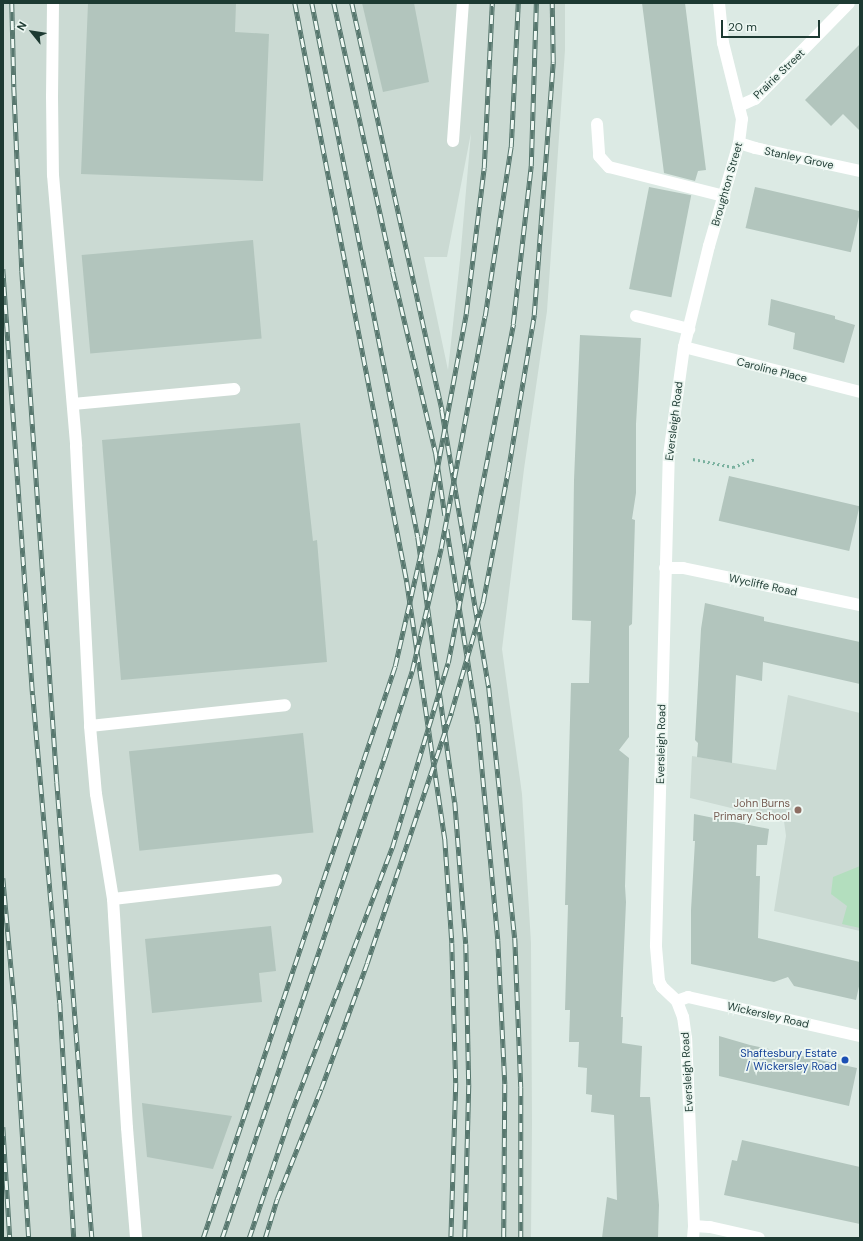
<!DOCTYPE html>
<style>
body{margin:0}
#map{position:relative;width:863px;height:1241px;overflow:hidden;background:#dceae4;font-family:"DM Sans",sans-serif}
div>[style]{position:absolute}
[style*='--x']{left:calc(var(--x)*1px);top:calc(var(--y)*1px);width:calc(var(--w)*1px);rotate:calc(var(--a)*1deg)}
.built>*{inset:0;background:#cbdad3}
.green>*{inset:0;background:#b3debe}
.building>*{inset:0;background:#b2c5bd;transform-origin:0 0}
.path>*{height:2.5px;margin-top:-1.25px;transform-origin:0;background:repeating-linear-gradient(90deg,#7ab19f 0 2px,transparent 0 5px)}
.service>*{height:12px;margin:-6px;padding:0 6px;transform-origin:6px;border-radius:6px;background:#fff}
.minor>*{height:12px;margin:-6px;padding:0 6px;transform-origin:6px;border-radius:6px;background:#fff}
.rail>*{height:4.5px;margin-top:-2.25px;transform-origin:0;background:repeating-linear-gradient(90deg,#edf7f2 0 9px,#57776e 0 18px);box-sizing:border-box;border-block:1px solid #57776e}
.dots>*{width:11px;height:11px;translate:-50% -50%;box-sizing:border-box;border:2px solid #edf7f2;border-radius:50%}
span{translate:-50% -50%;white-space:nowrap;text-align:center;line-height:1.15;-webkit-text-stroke:3.5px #edf7f2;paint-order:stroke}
.street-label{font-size:11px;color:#1d3a32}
.education-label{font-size:11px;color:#785e54}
.right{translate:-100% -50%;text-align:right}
.transit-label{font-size:11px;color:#164399}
.frame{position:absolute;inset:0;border:4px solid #1d3a32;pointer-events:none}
.north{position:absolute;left:12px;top:12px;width:40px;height:40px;-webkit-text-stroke:3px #edf7f2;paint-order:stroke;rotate:300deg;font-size:11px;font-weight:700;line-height:16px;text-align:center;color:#1d3a32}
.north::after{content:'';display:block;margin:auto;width:14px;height:18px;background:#1d3a32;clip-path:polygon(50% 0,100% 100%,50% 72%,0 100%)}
.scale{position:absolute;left:721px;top:20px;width:99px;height:18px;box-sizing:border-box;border:2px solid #1d3a32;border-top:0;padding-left:5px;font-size:12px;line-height:14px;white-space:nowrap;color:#1d3a32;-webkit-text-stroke:3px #edf7f2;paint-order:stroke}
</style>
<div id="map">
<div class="built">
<i style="clip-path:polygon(evenodd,3px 3px,565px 3px,565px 50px,547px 311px,524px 469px,502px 649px,522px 794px,531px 943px,532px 1123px,531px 1238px,3px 1238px,3px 3px,471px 133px,460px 260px,448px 370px,424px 257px,447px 257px,471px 133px)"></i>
<i style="clip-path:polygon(788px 695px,860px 713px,860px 931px,774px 911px,786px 836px,784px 821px,690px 798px,692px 756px,776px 770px)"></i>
</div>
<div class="green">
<i style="clip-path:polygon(860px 866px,860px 928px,842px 924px,847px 906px,831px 894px,833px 877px)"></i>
</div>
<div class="building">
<i style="clip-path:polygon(88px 3px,236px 3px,235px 32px,269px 34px,263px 181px,81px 174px)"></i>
<i style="clip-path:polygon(362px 3px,414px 3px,429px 82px,383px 92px)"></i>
<i style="clip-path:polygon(642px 3px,685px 3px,706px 170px,698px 171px,695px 181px,664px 173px)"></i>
<i style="clip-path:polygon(860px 44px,860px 131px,843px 114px,831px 126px,805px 100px)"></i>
<i style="left:649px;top:187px;width:43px;height:104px;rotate:11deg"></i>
<i style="left:755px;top:187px;width:108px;height:42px;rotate:13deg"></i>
<i style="left:253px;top:240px;width:99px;height:172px;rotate:85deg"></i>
<i style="clip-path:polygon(771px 299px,835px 316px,835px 319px,855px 325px,844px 363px,793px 349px,795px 333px,768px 325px)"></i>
<i style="clip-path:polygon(580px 335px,641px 338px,636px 424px,636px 493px,632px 519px,635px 520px,632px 624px,629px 626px,629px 737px,619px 750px,629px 758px,625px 886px,626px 902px,621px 1017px,623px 1017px,622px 1043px,642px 1046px,640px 1097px,650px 1097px,659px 1205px,658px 1238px,602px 1238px,607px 1197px,617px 1200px,614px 1115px,591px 1112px,592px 1095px,586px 1094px,587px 1068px,578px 1067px,579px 1042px,569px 1042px,570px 1010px,565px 1010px,568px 905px,565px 905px,571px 683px,589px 683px,591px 621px,572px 620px,574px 480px)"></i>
<i style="clip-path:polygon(300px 423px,313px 541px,317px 540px,327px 662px,121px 680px,102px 440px)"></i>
<i style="left:729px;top:476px;width:134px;height:46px;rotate:13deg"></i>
<i style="clip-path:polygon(705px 603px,764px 617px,764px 621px,860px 642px,860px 684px,763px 662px,762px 681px,736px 675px,732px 763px,697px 757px,698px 743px,695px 740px,701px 629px)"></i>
<i style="left:303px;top:733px;width:100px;height:175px;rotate:84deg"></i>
<i style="clip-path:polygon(694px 814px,769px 829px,767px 845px,757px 845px,756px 876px,760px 876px,758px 938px,860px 962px,860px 982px,856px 1000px,794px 986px,788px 977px,774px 982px,691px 964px,691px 910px,695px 841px,693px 841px)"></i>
<i style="clip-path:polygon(271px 926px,276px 971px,259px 973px,262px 1002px,152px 1013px,145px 939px)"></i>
<i style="clip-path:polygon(719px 1036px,750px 1045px,857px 1068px,849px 1106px,719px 1076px)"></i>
<i style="clip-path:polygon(142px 1103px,232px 1116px,213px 1169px,147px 1157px)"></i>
<i style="clip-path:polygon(742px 1140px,860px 1167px,860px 1224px,724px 1195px,732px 1160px,737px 1161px)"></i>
</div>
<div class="path">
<i style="--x:693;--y:459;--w:41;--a:11.3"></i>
<i style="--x:733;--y:467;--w:23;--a:-20"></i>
</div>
<div class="service">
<i style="--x:53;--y:3;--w:93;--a:90.6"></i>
<i style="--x:52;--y:96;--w:79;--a:89.3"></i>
<i style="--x:53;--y:175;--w:272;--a:85.1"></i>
<i style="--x:76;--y:446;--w:280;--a:87.1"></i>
<i style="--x:90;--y:726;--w:68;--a:85"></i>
<i style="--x:96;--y:794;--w:106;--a:80.8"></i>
<i style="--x:113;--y:899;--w:229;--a:86.5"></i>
<i style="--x:127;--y:1128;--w:110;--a:85.3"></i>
<i style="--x:597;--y:124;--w:32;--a:86"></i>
<i style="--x:599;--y:156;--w:15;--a:48"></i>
<i style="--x:609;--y:167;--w:119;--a:14.2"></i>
<i style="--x:453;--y:141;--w:138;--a:-85.9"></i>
<i style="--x:636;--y:316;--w:55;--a:13.8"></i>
<i style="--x:73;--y:404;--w:162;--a:-5.3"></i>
<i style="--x:90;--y:726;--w:196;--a:-6.1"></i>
<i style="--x:113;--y:899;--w:164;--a:-6.6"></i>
</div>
<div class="minor">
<i style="--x:739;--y:106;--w:17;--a:-24"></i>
<i style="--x:755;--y:99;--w:134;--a:-45.6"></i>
<i style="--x:739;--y:143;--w:17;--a:17"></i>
<i style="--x:755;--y:148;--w:107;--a:12.4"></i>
<i style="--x:684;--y:347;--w:182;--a:14.3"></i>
<i style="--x:665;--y:568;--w:18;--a:0"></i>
<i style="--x:683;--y:568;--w:181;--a:11.8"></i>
<i style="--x:677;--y:1001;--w:12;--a:-20"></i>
<i style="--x:688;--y:997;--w:176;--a:12.8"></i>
<i style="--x:694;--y:1226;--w:16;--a:4"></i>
<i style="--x:710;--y:1227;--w:50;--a:12.7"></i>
<i style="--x:693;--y:1238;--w:12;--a:-85"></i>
<i style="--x:694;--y:1226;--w:188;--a:-92.4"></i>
<i style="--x:686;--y:1038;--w:21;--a:-98"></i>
<i style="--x:683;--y:1017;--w:17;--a:-111"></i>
<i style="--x:677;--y:1001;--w:21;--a:-137"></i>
<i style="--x:662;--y:987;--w:7;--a:-117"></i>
<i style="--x:659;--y:981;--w:36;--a:-95"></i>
<i style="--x:656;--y:945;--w:490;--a:-88.5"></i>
<i style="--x:669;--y:455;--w:109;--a:-82.1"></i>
<i style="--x:684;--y:347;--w:104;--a:-76.1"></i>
<i style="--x:709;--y:246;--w:107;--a:-73.8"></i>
<i style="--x:739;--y:143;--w:24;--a:-83"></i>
<i style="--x:742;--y:119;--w:78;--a:-104"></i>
<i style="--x:723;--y:43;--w:40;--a:-95.7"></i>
</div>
<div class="rail">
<i style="--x:12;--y:3;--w:84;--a:88.6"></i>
<i style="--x:14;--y:87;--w:184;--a:87.5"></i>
<i style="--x:22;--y:271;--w:512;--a:86.08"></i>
<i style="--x:57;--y:782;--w:457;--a:85.6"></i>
<i style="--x:295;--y:3;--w:590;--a:79.05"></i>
<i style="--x:407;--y:582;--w:260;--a:81.6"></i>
<i style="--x:445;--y:839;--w:104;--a:86.1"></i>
<i style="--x:452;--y:943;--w:140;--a:88.4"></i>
<i style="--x:456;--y:1083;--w:155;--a:91.8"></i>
<i style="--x:312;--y:3;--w:544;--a:78.77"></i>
<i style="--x:418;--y:537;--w:268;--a:82.1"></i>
<i style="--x:455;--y:802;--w:142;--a:85.6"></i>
<i style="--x:466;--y:944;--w:141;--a:88.8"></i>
<i style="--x:469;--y:1085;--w:153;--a:91.5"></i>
<i style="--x:334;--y:3;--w:275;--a:77.6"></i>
<i style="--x:393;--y:272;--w:187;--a:76.7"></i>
<i style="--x:436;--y:454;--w:62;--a:81.6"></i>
<i style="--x:352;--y:3;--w:417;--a:77.5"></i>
<i style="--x:442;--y:410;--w:282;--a:80.4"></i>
<i style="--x:489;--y:688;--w:251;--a:84.1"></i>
<i style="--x:515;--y:938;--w:149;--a:87.7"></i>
<i style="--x:521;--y:1087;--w:151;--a:90"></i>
<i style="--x:3;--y:269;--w:427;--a:86"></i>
<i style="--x:33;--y:695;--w:309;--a:85"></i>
<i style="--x:60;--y:1003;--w:235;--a:86.6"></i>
<i style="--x:447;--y:529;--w:197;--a:81"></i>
<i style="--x:478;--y:724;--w:217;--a:84.7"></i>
<i style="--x:498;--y:940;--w:144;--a:87.2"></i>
<i style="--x:505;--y:1084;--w:154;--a:90.4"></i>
<i style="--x:3;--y:878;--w:134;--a:84.8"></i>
<i style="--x:15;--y:1011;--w:227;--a:86.5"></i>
<i style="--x:3;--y:1127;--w:111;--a:86.4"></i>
<i style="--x:203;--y:1238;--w:603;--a:-71.44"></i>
<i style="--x:395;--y:666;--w:125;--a:-77.1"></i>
<i style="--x:423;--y:544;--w:234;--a:-79.4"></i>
<i style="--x:466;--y:314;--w:147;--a:-83"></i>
<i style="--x:484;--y:168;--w:165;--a:-87.2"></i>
<i style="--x:222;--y:1238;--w:509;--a:-71.32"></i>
<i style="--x:385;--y:756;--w:89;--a:-72.4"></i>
<i style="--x:412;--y:671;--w:126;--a:-76.7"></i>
<i style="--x:441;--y:548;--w:236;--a:-79.3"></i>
<i style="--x:485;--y:316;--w:171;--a:-81.3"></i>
<i style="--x:511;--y:147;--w:144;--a:-87.2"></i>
<i style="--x:249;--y:1238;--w:129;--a:-71.4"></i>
<i style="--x:290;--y:1116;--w:287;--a:-69.2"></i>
<i style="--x:392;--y:848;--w:193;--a:-73.2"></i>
<i style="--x:448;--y:663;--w:345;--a:-79.1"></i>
<i style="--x:513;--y:324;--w:159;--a:-83.5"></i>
<i style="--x:531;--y:166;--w:163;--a:-88.2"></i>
<i style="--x:265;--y:1238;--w:41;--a:-72.9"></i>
<i style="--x:277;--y:1199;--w:118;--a:-68.2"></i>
<i style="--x:321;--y:1089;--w:134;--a:-69.9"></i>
<i style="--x:367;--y:963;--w:264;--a:-71.4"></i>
<i style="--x:451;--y:713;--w:116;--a:-73.9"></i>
<i style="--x:483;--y:602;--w:133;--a:-79.2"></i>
<i style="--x:508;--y:471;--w:158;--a:-80.5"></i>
<i style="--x:534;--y:315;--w:254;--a:-85.7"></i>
<i style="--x:553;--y:62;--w:59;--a:-91"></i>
</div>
<div class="dots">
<i style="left:798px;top:810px;background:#8d6e63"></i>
<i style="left:845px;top:1060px;background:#1a4fb4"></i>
</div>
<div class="street-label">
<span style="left:779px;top:74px;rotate:-44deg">Prairie Street</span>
<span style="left:799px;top:158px;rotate:12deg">Stanley Grove</span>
<span style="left:727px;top:184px;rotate:-74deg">Broughton Street</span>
<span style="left:772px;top:370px;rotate:14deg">Caroline Place</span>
<span style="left:674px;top:421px;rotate:-83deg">Eversleigh Road</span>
<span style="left:763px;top:585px;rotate:12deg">Wycliffe Road</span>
<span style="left:661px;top:744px;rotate:-89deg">Eversleigh Road</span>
<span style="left:768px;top:1015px;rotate:13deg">Wickersley Road</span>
<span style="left:687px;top:1072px;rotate:-93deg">Eversleigh Road</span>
</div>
<div class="education-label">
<span class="right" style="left:790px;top:810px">John Burns<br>Primary School</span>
</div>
<div class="transit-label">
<span class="right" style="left:837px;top:1060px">Shaftesbury Estate<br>/ Wickersley Road</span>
</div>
<div class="frame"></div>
<div class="north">N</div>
<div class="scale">20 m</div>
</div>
